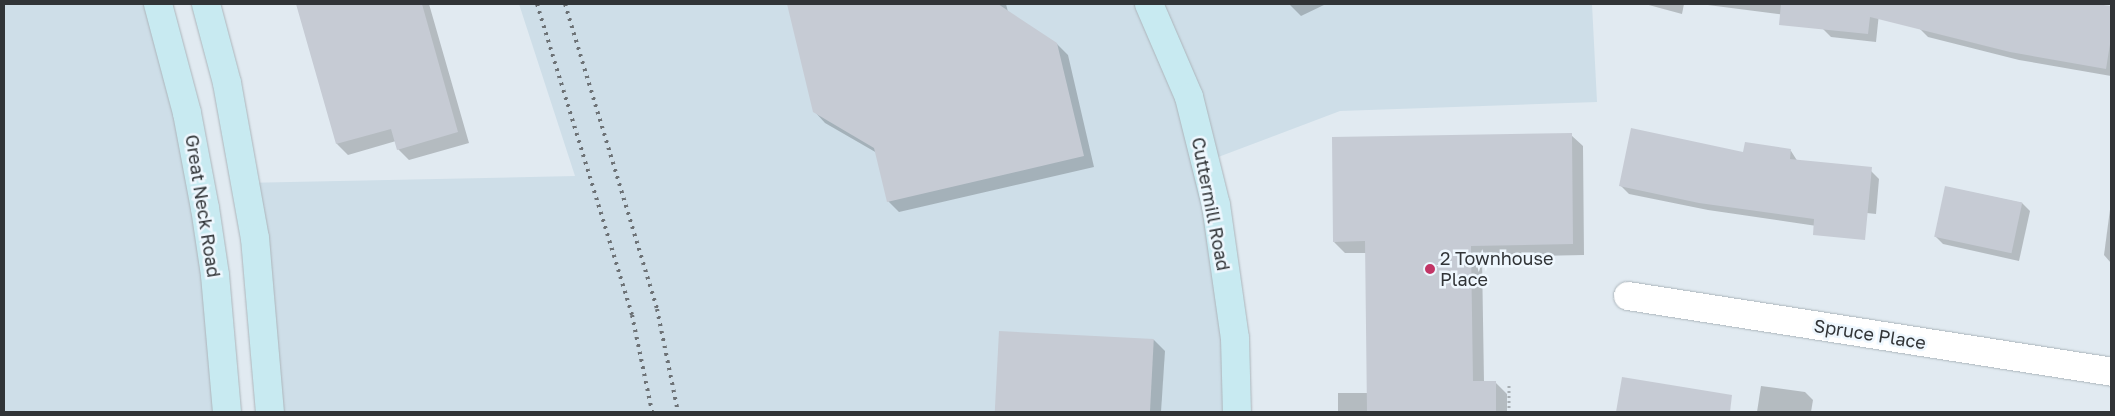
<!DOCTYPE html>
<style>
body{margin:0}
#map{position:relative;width:2115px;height:416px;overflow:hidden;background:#e1eaf1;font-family:"Golos Text",sans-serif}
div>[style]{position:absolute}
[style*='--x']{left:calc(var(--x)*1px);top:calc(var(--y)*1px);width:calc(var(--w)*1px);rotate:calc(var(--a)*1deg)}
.built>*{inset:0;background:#cedee8}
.shadow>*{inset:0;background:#0003}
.building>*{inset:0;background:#c6cbd4;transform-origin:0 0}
.path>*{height:3px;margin-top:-1.5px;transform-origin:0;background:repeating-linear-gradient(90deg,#a7aeb3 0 2.5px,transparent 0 5px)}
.roads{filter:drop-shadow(0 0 1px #acb5bb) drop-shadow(0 0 1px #acb5bb)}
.street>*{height:28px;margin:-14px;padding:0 14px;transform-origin:14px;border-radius:14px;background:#fff}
.secondary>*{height:28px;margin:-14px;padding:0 14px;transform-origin:14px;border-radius:14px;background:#c8eaf1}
.rail>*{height:4px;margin-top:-2px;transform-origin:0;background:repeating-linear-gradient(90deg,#6d7276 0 2.5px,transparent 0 7.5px)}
.dots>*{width:14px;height:14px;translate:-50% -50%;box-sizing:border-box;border:2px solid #eef7fe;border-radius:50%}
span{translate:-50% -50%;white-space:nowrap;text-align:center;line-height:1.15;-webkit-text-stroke:5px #eef7fe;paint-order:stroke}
.street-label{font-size:18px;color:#313437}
.poi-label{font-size:18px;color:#313437}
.left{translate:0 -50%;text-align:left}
.frame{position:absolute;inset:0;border:5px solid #313437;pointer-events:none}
</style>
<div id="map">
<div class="built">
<i style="clip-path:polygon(4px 4px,158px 4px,227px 412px,4px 412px)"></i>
<i style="clip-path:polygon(519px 4px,1592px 4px,1597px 102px,1340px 111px,1205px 162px,1237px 412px,270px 412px,245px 183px,575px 176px)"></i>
</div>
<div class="shadow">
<i style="clip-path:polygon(297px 4px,429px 4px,469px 143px,409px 160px,398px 149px,396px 141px,348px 155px,337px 144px)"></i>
<i style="clip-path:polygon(788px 4px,1006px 4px,1008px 12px,1057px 44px,1068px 55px,1094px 167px,899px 212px,888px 201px,877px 153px,825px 123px,814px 111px)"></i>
<i style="clip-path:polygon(1289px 4px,1326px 4px,1301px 16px)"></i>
<i style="clip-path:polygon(1645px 4px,1684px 4px,1682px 14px)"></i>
<i style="clip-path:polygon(1700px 4px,1880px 4px,1876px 42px,1831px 37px,1823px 29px,1824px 20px)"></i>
<i style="clip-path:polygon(1926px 4px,2018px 4px,2046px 11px,2047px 4px,2111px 8px,2111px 76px,2019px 60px,1928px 37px,1920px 29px)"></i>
<i style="clip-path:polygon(1571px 135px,1583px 146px,1584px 255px,1482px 257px,1484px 382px,1495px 382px,1507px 394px,1507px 412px,1338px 412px,1338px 393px,1368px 393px,1366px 253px,1345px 253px,1334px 242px)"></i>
<i style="clip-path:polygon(1791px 151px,1798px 162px,1871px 171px,1879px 179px,1876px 214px,1839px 210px,1837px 229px,1708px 210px,1629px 194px,1621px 186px,1744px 154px)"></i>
<i style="clip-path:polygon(1946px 187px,2022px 203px,2030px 211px,2019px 261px,1943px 244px,1935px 236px)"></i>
<i style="clip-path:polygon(2111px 202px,2111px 263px,2104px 255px)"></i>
<i style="clip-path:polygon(1000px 332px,1154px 340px,1165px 351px,1161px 412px,996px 412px)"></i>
<i style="clip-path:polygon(1623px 379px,1693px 397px,1691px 412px,1618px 412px)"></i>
<i style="clip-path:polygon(1761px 386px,1805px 392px,1813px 400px,1811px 412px,1757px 412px)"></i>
</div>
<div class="building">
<i style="clip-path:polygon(296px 4px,422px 4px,458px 132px,397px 150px,391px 129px,336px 144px)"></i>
<i style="clip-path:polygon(787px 4px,998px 4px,1057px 43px,1084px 156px,887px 202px,874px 148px,813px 112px)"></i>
<i style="clip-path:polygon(1781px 4px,2096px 4px,2111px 6px,2111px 38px,2106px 69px,2010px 52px,1870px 17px,1868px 34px,1779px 25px)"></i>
<i style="clip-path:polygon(1631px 128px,1743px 152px,1745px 142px,1791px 149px,1790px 159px,1872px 167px,1865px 240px,1813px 235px,1814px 219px,1699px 203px,1619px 186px)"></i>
<i style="clip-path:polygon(1572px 133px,1573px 244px,1471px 246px,1473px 381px,1496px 381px,1496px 412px,1367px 412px,1365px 241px,1333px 242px,1332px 137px)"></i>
<i style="left:1945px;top:186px;width:79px;height:52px;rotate:12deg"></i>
<i style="left:999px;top:331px;width:155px;height:81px;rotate:3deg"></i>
<i style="clip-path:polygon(1622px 377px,1732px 395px,1730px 412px,1616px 412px)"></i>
</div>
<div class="path">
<i style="--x:1509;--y:385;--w:27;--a:90"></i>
</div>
<div class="roads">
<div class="street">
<i style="--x:1628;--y:296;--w:489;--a:8.9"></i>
</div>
<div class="secondary">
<i style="--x:158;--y:4;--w:113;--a:75.1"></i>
<i style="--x:187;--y:113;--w:97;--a:79.3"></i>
<i style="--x:205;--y:208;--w:68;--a:81.5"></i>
<i style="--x:215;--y:275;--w:138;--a:85"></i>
<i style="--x:206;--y:4;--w:82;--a:75.1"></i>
<i style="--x:227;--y:83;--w:158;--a:79.8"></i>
<i style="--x:255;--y:238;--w:175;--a:85.1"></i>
<i style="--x:1149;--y:4;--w:101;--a:66.7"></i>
<i style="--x:1189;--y:97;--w:111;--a:76"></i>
<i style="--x:1216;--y:205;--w:134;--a:81.9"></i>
<i style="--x:1235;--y:338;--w:74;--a:88.5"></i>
</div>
</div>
<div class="rail">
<i style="--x:537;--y:4;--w:325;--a:73"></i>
<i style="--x:632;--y:315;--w:99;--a:78.3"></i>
<i style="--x:565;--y:4;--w:319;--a:73.2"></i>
<i style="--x:657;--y:309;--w:105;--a:78.5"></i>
</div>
<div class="dots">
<i style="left:1430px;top:269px;background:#c23566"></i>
</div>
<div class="street-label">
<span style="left:1211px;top:204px;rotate:79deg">Cuttermill Road</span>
<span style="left:203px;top:206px;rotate:81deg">Great Neck Road</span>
<span style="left:1870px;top:334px;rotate:9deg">Spruce Place</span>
</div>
<div class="poi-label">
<span class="left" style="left:1440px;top:269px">2 Townhouse<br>Place</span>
</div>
<div class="frame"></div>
</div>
